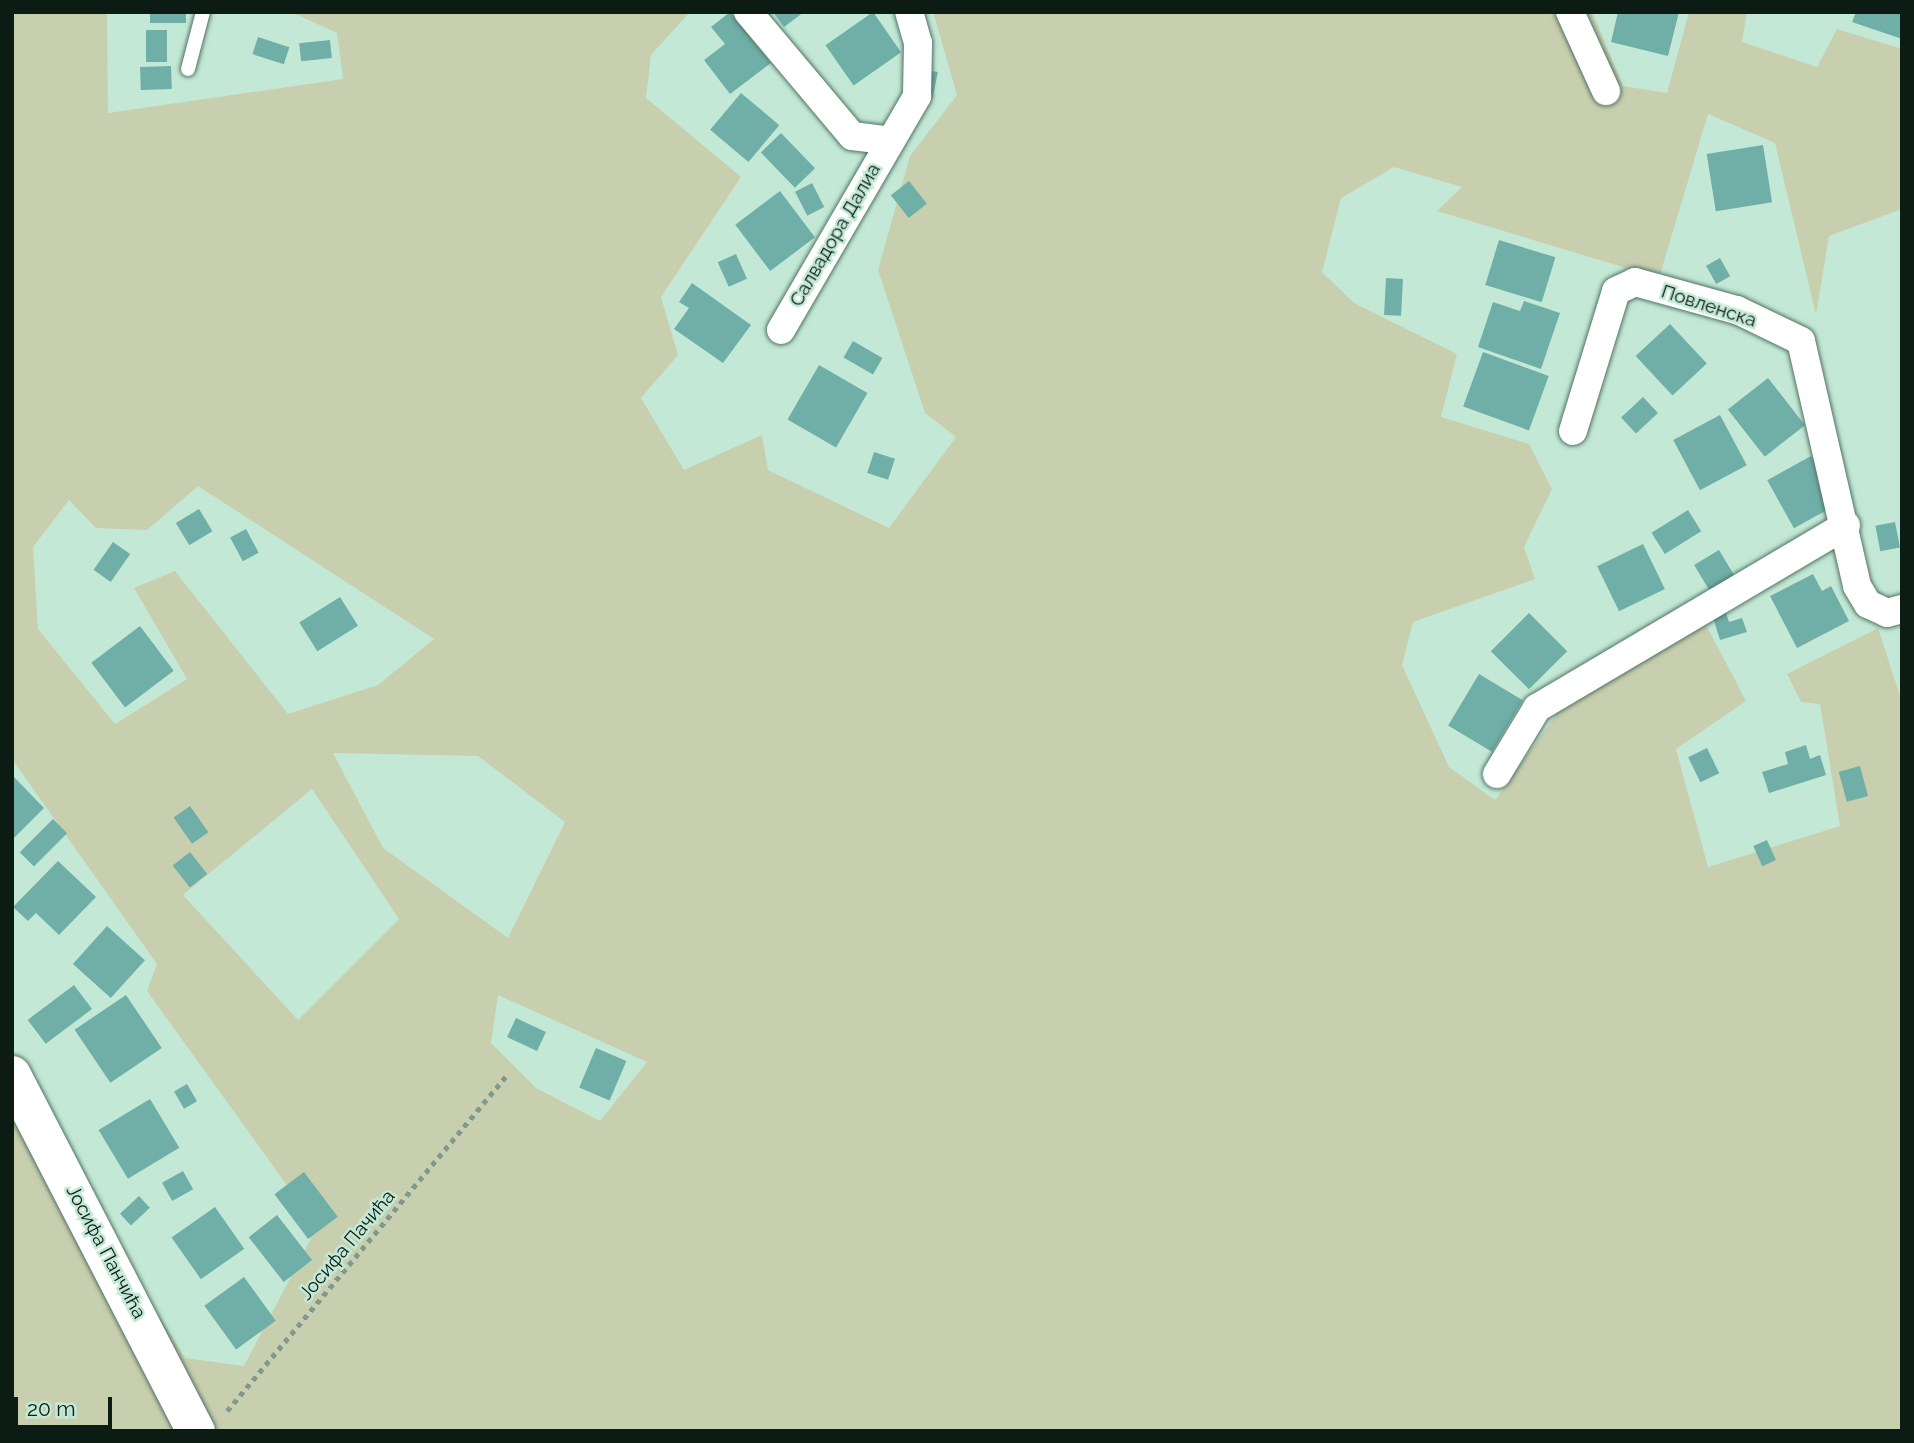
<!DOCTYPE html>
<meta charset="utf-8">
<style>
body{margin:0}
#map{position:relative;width:1914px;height:1443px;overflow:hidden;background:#c3e9d6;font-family:Raleway,sans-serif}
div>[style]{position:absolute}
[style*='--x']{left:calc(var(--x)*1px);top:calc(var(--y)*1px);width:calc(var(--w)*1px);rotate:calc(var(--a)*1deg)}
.green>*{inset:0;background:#c8cfaf}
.building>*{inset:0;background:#6fafa7;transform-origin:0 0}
.path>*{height:4.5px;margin-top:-2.25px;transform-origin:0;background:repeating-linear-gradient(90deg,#7d9a8c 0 5px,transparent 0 10px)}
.roads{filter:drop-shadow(0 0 2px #527464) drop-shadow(0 0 2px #527464)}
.lane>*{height:14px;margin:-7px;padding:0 7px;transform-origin:7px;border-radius:7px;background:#fff}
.street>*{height:28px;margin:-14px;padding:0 14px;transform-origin:14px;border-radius:14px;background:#fff}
.secondary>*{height:38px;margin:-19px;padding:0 19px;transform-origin:19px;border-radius:19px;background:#fff}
span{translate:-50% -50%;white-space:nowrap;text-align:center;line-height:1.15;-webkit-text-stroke:5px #c3e9d6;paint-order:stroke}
.street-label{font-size:19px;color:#0d1b15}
.frame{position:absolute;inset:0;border:14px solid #0d1b15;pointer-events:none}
.scale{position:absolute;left:14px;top:1397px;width:98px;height:32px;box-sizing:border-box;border:4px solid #0d1b15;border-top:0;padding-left:9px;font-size:21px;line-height:24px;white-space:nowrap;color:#0d1b15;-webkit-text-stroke:5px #c3e9d6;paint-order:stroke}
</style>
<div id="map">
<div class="green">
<i style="clip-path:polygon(evenodd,12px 12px,107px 12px,108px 113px,343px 79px,337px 33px,291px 12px,690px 12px,651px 55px,646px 98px,741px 177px,661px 297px,678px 355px,641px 398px,684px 470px,762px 435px,768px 470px,889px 528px,956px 437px,925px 413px,878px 270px,910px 156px,957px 95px,933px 12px,1592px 12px,1623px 86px,1667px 93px,1689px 12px,1747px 12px,1742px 42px,1817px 67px,1837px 29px,1902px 49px,1902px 209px,1829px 236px,1816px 315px,1775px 143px,1708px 114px,1659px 278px,1437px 211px,1462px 187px,1394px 167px,1341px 198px,1322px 272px,1354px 303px,1457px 354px,1441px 417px,1529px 444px,1552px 489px,1524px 547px,1535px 579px,1413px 622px,1402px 665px,1449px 767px,1495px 800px,1561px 708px,1704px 621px,1746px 701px,1676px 749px,1708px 867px,1840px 826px,1820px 704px,1801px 702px,1787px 674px,1878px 628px,1902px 702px,1902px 1431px,12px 1431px,12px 1077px,185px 1358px,244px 1366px,317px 1227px,147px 991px,157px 964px,12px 759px,12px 12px,198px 486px,434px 639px,378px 685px,288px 714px,175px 571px,134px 588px,187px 679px,115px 724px,38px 629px,33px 547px,69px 500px,96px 528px,147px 530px,198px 486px,12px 12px,333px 753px,478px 756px,565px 822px,508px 938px,383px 848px,333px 753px,12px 12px,312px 789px,399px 919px,298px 1020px,183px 895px,312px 789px,12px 12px,498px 995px,647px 1062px,600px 1121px,536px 1088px,491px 1043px,498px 995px)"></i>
</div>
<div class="building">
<i style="left:150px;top:12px;width:36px;height:11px"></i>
<i style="clip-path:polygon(730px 12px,771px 63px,730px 94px,704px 60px,725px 44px,711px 27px)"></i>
<i style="clip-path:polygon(773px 12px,804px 12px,784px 27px)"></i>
<i style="left:873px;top:12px;width:49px;height:58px;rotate:55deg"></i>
<i style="clip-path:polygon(1618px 12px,1679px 12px,1668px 56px,1611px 42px)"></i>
<i style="clip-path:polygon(1856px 12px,1902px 12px,1902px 39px,1852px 22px)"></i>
<i style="left:146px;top:30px;width:21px;height:32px"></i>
<i style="left:258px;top:37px;width:33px;height:18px;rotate:18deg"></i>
<i style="left:330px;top:40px;width:18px;height:31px;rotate:84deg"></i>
<i style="left:171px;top:66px;width:23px;height:31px;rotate:88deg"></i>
<i style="left:928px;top:70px;width:10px;height:27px;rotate:11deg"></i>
<i style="left:741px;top:93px;width:50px;height:48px;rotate:40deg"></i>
<i style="left:781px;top:133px;width:49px;height:28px;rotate:46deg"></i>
<i style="left:1763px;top:145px;width:58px;height:57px;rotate:81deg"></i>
<i style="left:909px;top:181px;width:29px;height:23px;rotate:52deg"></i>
<i style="left:812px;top:183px;width:27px;height:19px;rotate:63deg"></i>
<i style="left:780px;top:191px;width:58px;height:56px;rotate:53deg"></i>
<i style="left:1499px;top:240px;width:59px;height:47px;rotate:17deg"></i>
<i style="left:736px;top:254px;width:27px;height:20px;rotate:66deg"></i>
<i style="left:1720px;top:258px;width:21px;height:16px;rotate:61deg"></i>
<i style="left:1386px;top:278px;width:17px;height:37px;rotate:3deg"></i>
<i style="clip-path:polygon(692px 283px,751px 325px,723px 363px,674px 329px,689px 308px,679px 302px)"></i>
<i style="clip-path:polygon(1524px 301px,1560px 313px,1541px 369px,1478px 347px,1493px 302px,1520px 311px)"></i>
<i style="left:1670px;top:324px;width:54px;height:47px;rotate:47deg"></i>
<i style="left:853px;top:341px;width:34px;height:19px;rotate:30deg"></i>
<i style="left:1483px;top:352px;width:70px;height:58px;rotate:20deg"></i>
<i style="left:819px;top:365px;width:56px;height:63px;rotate:30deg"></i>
<i style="left:1768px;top:378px;width:60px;height:51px;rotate:52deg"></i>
<i style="left:1643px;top:397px;width:22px;height:30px;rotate:47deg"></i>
<i style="left:1720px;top:415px;width:57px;height:53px;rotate:62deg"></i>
<i style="left:874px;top:452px;width:22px;height:22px;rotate:18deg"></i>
<i style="left:1811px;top:456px;width:55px;height:50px;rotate:61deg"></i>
<i style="left:199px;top:509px;width:26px;height:27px;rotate:59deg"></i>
<i style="left:1688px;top:510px;width:25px;height:43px;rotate:58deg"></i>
<i style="left:1895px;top:522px;width:26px;height:20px;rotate:79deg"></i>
<i style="left:246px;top:529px;width:27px;height:18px;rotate:62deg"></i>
<i style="left:113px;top:542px;width:21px;height:34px;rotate:35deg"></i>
<i style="left:1643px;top:544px;width:50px;height:51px;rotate:64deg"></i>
<i style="left:1719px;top:550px;width:39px;height:29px;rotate:59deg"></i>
<i style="clip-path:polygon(1813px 574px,1822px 591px,1831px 586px,1849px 621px,1797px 648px,1770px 596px)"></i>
<i style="left:340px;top:597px;width:34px;height:48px;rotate:58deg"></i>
<i style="clip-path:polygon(1724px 607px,1729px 622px,1742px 618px,1747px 632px,1720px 640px,1711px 611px)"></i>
<i style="left:1529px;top:613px;width:54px;height:54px;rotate:45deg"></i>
<i style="left:140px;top:626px;width:56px;height:61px;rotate:53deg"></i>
<i style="left:1479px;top:674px;width:51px;height:60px;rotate:31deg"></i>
<i style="clip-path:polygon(1806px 745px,1810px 759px,1820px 755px,1826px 775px,1769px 793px,1762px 772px,1788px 764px,1785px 752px)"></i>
<i style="left:1707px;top:748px;width:28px;height:21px;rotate:64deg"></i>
<i style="left:1860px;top:766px;width:31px;height:22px;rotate:75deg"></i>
<i style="clip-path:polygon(12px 775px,44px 808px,12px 840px)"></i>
<i style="left:190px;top:806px;width:32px;height:20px;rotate:55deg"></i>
<i style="left:53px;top:819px;width:20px;height:47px;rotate:45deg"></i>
<i style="left:1767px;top:840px;width:22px;height:15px;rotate:66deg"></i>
<i style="left:190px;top:852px;width:28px;height:22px;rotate:52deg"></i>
<i style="clip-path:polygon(58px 861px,96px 897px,59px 935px,36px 913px,28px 921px,13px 907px)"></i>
<i style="left:107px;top:926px;width:51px;height:51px;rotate:42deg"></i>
<i style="left:74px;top:985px;width:30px;height:58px;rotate:53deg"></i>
<i style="left:126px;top:995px;width:64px;height:62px;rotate:56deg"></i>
<i style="left:516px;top:1018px;width:33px;height:21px;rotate:25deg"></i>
<i style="left:596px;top:1048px;width:33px;height:43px;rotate:23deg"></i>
<i style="left:187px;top:1084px;width:20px;height:15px;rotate:60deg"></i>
<i style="left:150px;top:1099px;width:57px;height:60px;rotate:59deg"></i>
<i style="left:183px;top:1171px;width:21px;height:24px;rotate:61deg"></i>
<i style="left:304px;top:1172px;width:56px;height:37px;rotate:53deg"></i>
<i style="left:139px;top:1196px;width:16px;height:26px;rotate:47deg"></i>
<i style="left:215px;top:1207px;width:51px;height:53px;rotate:55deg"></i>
<i style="left:277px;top:1215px;width:57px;height:36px;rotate:52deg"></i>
<i style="left:244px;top:1277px;width:54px;height:49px;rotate:54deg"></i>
</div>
<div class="path">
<i style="--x:227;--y:1411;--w:435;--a:-50.2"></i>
</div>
<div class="roads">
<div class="lane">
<i style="--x:188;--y:69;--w:59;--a:-75.3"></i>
</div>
<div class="street">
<i style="--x:748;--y:12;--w:162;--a:50"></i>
<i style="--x:852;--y:136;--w:38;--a:7"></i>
<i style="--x:1570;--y:12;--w:87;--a:65.5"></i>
<i style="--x:781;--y:330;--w:271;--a:-59.8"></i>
<i style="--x:917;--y:96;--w:53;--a:-88.9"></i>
<i style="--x:918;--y:43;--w:32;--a:-106"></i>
<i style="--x:1573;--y:431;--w:146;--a:-72.9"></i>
<i style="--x:1616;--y:291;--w:21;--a:-25"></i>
<i style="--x:1635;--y:282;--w:106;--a:15.4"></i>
<i style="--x:1737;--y:310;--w:71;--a:25.8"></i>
<i style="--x:1801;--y:341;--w:251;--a:77.1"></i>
<i style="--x:1857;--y:586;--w:21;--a:59"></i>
<i style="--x:1868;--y:604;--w:21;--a:25"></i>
<i style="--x:1887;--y:613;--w:16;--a:-15"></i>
<i style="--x:1497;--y:774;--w:77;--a:-58.8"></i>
<i style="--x:1537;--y:708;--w:359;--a:-30.6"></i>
</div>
<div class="secondary">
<i style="--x:12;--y:1075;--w:401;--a:62.7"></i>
</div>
</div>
<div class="street-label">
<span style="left:835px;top:235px;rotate:-60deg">Салвадора Далиа</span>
<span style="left:1709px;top:306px;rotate:18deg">Повленска</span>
<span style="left:347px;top:1245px;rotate:-50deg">Јосифа Пачића</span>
<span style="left:106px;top:1252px;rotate:62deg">Јосифа Панчића</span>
</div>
<div class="frame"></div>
<div class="scale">20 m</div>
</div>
